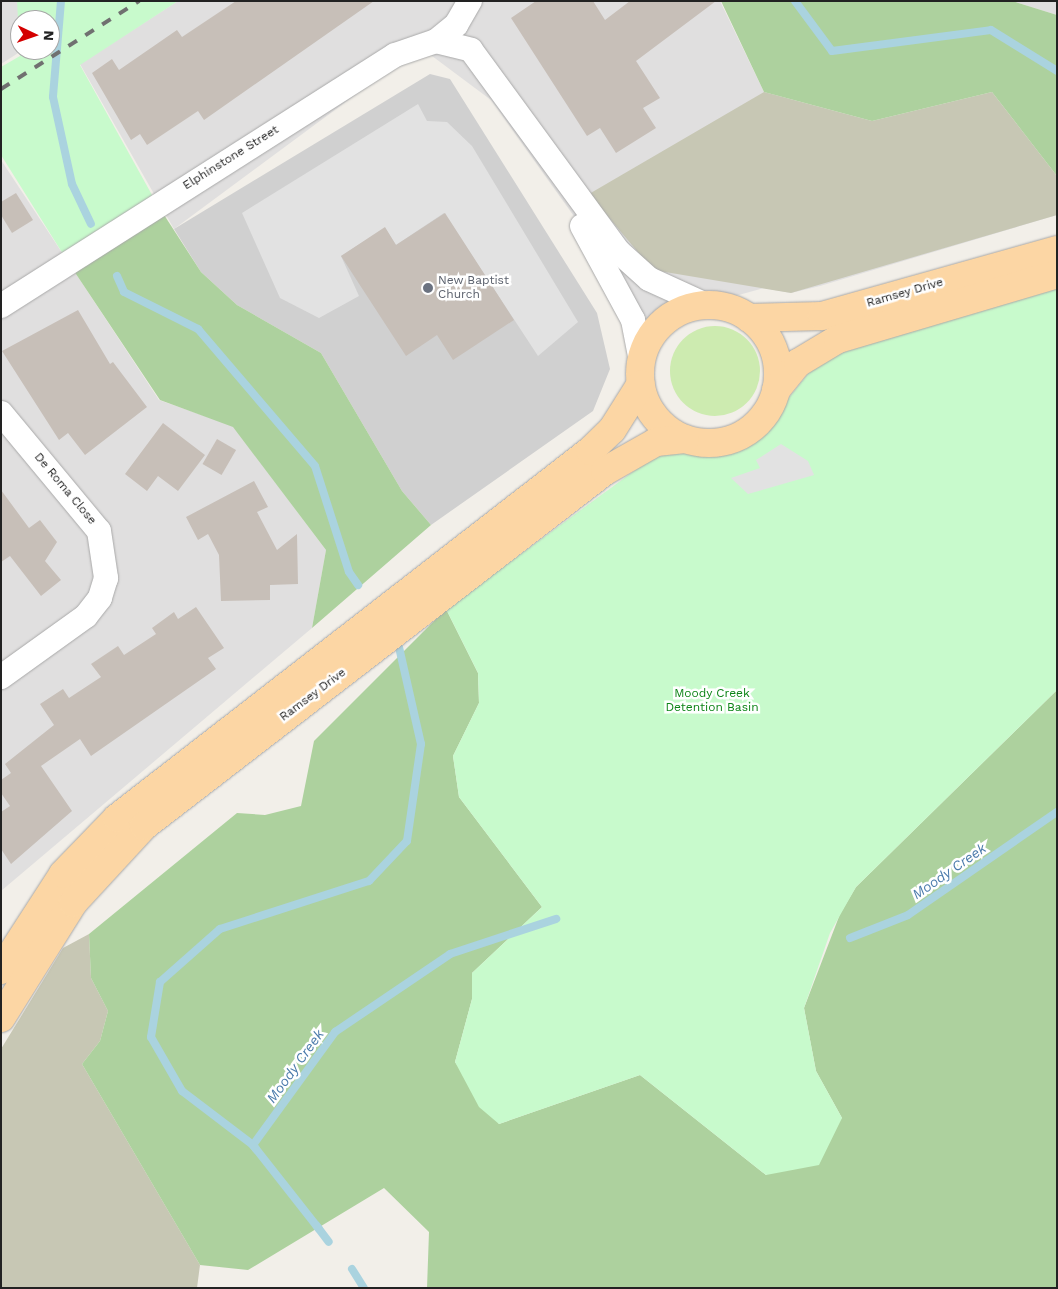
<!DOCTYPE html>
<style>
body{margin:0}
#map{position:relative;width:1058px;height:1289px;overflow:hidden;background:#f2efe9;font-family:"Work Sans",sans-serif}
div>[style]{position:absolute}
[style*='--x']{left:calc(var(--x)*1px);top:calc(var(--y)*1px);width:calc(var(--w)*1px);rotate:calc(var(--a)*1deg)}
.residential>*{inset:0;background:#e0dfdf}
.religious>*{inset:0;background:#d0d0d0}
.construction>*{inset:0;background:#c7c7b4}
.grass>*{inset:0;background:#cdebb0}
.round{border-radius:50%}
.forest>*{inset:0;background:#add19e}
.park>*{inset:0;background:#c8facc}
.parking>*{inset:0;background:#e2e2e2}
.stream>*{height:8px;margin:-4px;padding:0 4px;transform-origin:4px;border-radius:4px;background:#aad3df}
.building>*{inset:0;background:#c7bfb8;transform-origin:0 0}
.roads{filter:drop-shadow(0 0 1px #a9a9a9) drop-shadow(0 0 1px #a9a9a9)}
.minor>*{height:24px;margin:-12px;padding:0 12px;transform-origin:12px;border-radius:12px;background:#fff}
.major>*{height:28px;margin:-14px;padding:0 14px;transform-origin:14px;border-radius:14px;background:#fcd6a4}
.major>.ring{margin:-14px;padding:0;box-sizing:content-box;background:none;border:28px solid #fcd6a4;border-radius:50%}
.rail>*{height:4px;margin-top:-2px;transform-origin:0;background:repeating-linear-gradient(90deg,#707070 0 10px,transparent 0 20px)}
.dots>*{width:14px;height:14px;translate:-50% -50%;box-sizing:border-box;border:2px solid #fff;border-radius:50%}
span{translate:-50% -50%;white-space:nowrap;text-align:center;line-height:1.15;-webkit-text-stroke:5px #fff;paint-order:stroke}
.street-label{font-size:12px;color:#222}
.worship-label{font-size:12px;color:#5b616d}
.left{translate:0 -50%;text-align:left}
.park-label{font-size:12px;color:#0c8416}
.water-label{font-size:14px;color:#4a7aab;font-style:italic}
.frame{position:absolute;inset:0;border:2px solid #222;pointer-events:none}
.north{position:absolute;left:10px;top:10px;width:50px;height:50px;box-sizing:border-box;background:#fff;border:1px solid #a7a7a7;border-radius:50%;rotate:93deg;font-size:14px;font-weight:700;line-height:20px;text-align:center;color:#222}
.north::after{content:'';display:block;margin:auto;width:18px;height:22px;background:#d40000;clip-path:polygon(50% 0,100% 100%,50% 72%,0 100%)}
</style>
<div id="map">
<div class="residential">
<i style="clip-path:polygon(1px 1px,99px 1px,50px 20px,20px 20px,23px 50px,1px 64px)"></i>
<i style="clip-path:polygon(178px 1px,720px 1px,764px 92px,1057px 176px,1057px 215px,820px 286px,791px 293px,764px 288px,648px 320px,491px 100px,420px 47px,174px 229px,80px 64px)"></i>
<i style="clip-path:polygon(1012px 1px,1057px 1px,1057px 15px)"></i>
<i style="clip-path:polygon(1px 160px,159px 400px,233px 426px,326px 550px,312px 628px,1px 891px)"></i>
</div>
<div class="religious">
<i style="clip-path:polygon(430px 74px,450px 79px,597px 313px,610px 369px,593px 411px,431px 525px,402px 491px,321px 353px,237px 305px,201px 272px,174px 229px)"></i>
</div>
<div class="construction">
<i style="clip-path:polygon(764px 92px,872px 121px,992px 92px,1057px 176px,1057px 215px,791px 293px,653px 270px,589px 194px)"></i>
<i style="clip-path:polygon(89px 934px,91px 978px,108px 1011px,100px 1041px,82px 1064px,200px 1265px,197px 1288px,1px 1288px,1px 1049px,63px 948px)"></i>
</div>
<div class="grass">
<i class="round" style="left:670px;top:326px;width:90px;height:90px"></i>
</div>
<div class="forest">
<i style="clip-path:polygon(721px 1px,1012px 1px,1057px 15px,1057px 176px,992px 92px,872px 121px,764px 92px)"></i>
<i style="clip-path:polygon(157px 204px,201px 272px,237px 305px,321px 353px,402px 491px,431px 525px,312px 628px,326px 550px,233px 427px,160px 400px,68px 262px)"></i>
<i style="clip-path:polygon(446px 609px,478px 673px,479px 703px,453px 756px,459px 797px,542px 907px,472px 973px,472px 999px,455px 1062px,499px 1124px,640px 1075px,766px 1175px,842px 1118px,816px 1071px,804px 1008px,840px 914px,856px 887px,1057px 690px,1057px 1288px,427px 1288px,429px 1232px,384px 1188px,248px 1270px,200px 1265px,82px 1064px,100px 1041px,108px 1011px,91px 978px,89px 934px,237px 813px,265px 815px,301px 806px,314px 741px)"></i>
</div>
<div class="park">
<i style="clip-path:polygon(evenodd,17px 1px,178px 1px,80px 65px,157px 204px,68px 262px,1px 155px,1px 67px,20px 56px,17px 1px,20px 20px,50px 20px,50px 50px,20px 50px,20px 20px)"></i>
<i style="clip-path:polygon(1057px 285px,1057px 690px,856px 887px,830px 933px,804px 1008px,816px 1071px,842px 1118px,819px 1165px,766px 1175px,640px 1075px,499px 1124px,479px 1107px,455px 1062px,472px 999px,472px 973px,542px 907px,459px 797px,453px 756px,479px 703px,478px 673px,446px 609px,653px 457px,755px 440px,819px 360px)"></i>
</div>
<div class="parking">
<i style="clip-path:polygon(418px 104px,427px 121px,447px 122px,472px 146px,578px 322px,538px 356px,444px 213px,396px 245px,385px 228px,341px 256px,359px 296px,319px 318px,280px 298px,242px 213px)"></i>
<i style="clip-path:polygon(781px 444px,808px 461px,814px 475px,748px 494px,731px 478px,760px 468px,756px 460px)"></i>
</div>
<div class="stream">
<i style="--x:61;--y:1;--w:96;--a:94.8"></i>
<i style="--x:53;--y:97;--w:89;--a:77.7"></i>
<i style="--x:72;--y:184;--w:44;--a:64.6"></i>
<i style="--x:795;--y:1;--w:62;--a:53.5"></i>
<i style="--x:832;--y:51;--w:160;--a:-7.5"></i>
<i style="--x:991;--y:30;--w:78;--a:31.8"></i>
<i style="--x:117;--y:276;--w:17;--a:66"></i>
<i style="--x:124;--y:292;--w:83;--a:26.6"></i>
<i style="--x:198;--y:329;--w:180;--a:49.5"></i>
<i style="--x:315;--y:466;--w:111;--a:72.2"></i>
<i style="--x:349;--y:572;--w:16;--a:55"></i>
<i style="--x:850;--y:938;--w:62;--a:-21.6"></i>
<i style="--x:908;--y:915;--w:181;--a:-34.7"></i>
<i style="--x:256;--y:1149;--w:5;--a:-127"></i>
<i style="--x:253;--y:1145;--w:140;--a:-54"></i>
<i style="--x:335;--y:1032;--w:139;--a:-34.1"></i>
<i style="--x:450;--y:954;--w:112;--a:-18.3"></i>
<i style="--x:316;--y:1225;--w:21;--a:53"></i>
<i style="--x:319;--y:1229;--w:107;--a:-128.2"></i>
<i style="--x:253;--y:1145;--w:89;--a:-142.7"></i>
<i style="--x:182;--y:1091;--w:62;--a:-119.9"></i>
<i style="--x:151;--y:1037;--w:56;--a:-80.7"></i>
<i style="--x:160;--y:982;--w:80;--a:-41.5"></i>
<i style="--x:220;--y:929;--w:157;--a:-17.9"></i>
<i style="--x:369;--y:881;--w:55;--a:-46.5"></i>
<i style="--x:407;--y:841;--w:98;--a:-81.8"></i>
<i style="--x:421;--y:744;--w:99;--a:-102.8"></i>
<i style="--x:352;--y:1269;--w:22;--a:58"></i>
</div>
<div class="building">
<i style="clip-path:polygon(236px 1px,374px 1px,204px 120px,198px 111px,147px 145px,140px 134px,131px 140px,92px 73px,112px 59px,119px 70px,177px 30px,182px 37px)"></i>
<i style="clip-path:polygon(536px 1px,593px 1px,605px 20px,630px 1px,716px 1px,636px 61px,660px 98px,643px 108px,656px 128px,616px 153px,600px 128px,587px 136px,511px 18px)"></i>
<i style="clip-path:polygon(16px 193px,33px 220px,12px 233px,1px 215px,1px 202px)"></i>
<i style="clip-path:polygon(445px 213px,514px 320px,453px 360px,437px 335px,406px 356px,341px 256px,385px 227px,396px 245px)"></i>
<i style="clip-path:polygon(78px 310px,110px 364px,113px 362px,147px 407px,85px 455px,68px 433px,59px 440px,2px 351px)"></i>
<i style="clip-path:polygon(163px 423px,205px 455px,178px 491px,158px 476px,147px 491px,125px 474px)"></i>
<i style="left:217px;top:439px;width:22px;height:29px;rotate:30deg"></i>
<i style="clip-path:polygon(254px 481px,268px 507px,257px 512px,277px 550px,297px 534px,298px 584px,270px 585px,270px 600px,221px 601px,219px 555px,208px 534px,198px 540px,186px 517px)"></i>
<i style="clip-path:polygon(1px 490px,29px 528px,40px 520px,57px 542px,45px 561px,61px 580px,41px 596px,10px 556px,1px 562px)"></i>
<i style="clip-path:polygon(196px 607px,224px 648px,208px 658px,216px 669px,91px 756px,80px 739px,41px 766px,72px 811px,11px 864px,1px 849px,1px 812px,10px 806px,1px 793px,1px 780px,11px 773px,5px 764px,54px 725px,40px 704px,63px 689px,69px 698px,101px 677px,91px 664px,118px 646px,124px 655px,156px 634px,152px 628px,174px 612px,178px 619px)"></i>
</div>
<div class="roads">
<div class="minor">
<i style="--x:436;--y:41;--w:26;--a:-39"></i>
<i style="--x:456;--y:25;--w:28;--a:-60"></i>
<i style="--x:582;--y:226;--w:107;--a:61.5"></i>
<i style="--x:633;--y:320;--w:42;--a:79"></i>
<i style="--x:1;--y:306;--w:467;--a:-32.5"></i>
<i style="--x:395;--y:55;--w:43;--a:-18.9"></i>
<i style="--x:436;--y:41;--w:36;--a:14"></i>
<i style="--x:471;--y:50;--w:250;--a:53.8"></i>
<i style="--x:619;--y:252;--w:40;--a:42"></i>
<i style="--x:649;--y:279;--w:63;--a:24.5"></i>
<i style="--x:1;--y:413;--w:153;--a:50.3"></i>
<i style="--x:99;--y:531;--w:48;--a:81.5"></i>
<i style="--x:106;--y:578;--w:21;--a:107"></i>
<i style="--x:100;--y:598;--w:23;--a:128"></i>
<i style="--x:86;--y:616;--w:105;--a:144.3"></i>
</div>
<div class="major">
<i class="ring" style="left:640px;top:305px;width:110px;height:110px"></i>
<i style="--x:749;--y:318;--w:73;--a:-1.6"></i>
<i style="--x:822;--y:316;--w:244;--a:-15.7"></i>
<i style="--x:776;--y:390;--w:35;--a:-51"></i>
<i style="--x:798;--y:363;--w:47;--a:-31"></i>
<i style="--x:838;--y:339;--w:228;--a:-16.5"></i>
<i style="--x:1;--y:970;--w:114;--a:-57.1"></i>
<i style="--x:63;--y:874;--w:78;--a:-46"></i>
<i style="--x:117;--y:818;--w:599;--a:-37.81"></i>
<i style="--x:590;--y:451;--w:30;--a:-44"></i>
<i style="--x:612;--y:430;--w:54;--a:-57.8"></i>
<i style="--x:1;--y:1018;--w:136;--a:-57.9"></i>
<i style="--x:73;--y:903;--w:105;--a:-47.3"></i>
<i style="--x:144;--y:826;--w:582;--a:-37.6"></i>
<i style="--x:605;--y:471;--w:59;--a:-29.6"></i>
<i style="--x:656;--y:442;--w:29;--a:-6"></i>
</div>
</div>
<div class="rail">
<i style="--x:1;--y:89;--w:164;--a:-32.5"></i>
</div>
<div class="dots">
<i style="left:428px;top:288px;background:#6b7280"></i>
</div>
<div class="street-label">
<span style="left:231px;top:158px;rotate:-32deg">Elphinstone Street</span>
<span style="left:905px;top:293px;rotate:-16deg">Ramsey Drive</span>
<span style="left:65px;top:489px;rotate:50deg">De Roma Close</span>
<span style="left:313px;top:695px;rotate:-37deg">Ramsey Drive</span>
</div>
<div class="worship-label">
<span class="left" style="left:438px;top:288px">New Baptist<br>Church</span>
</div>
<div class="park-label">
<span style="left:712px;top:701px">Moody Creek<br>Detention Basin</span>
</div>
<div class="water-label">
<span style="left:949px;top:871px;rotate:-35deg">Moody Creek</span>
<span style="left:295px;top:1066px;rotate:-54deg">Moody Creek</span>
</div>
<div class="frame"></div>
<div class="north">N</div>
</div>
